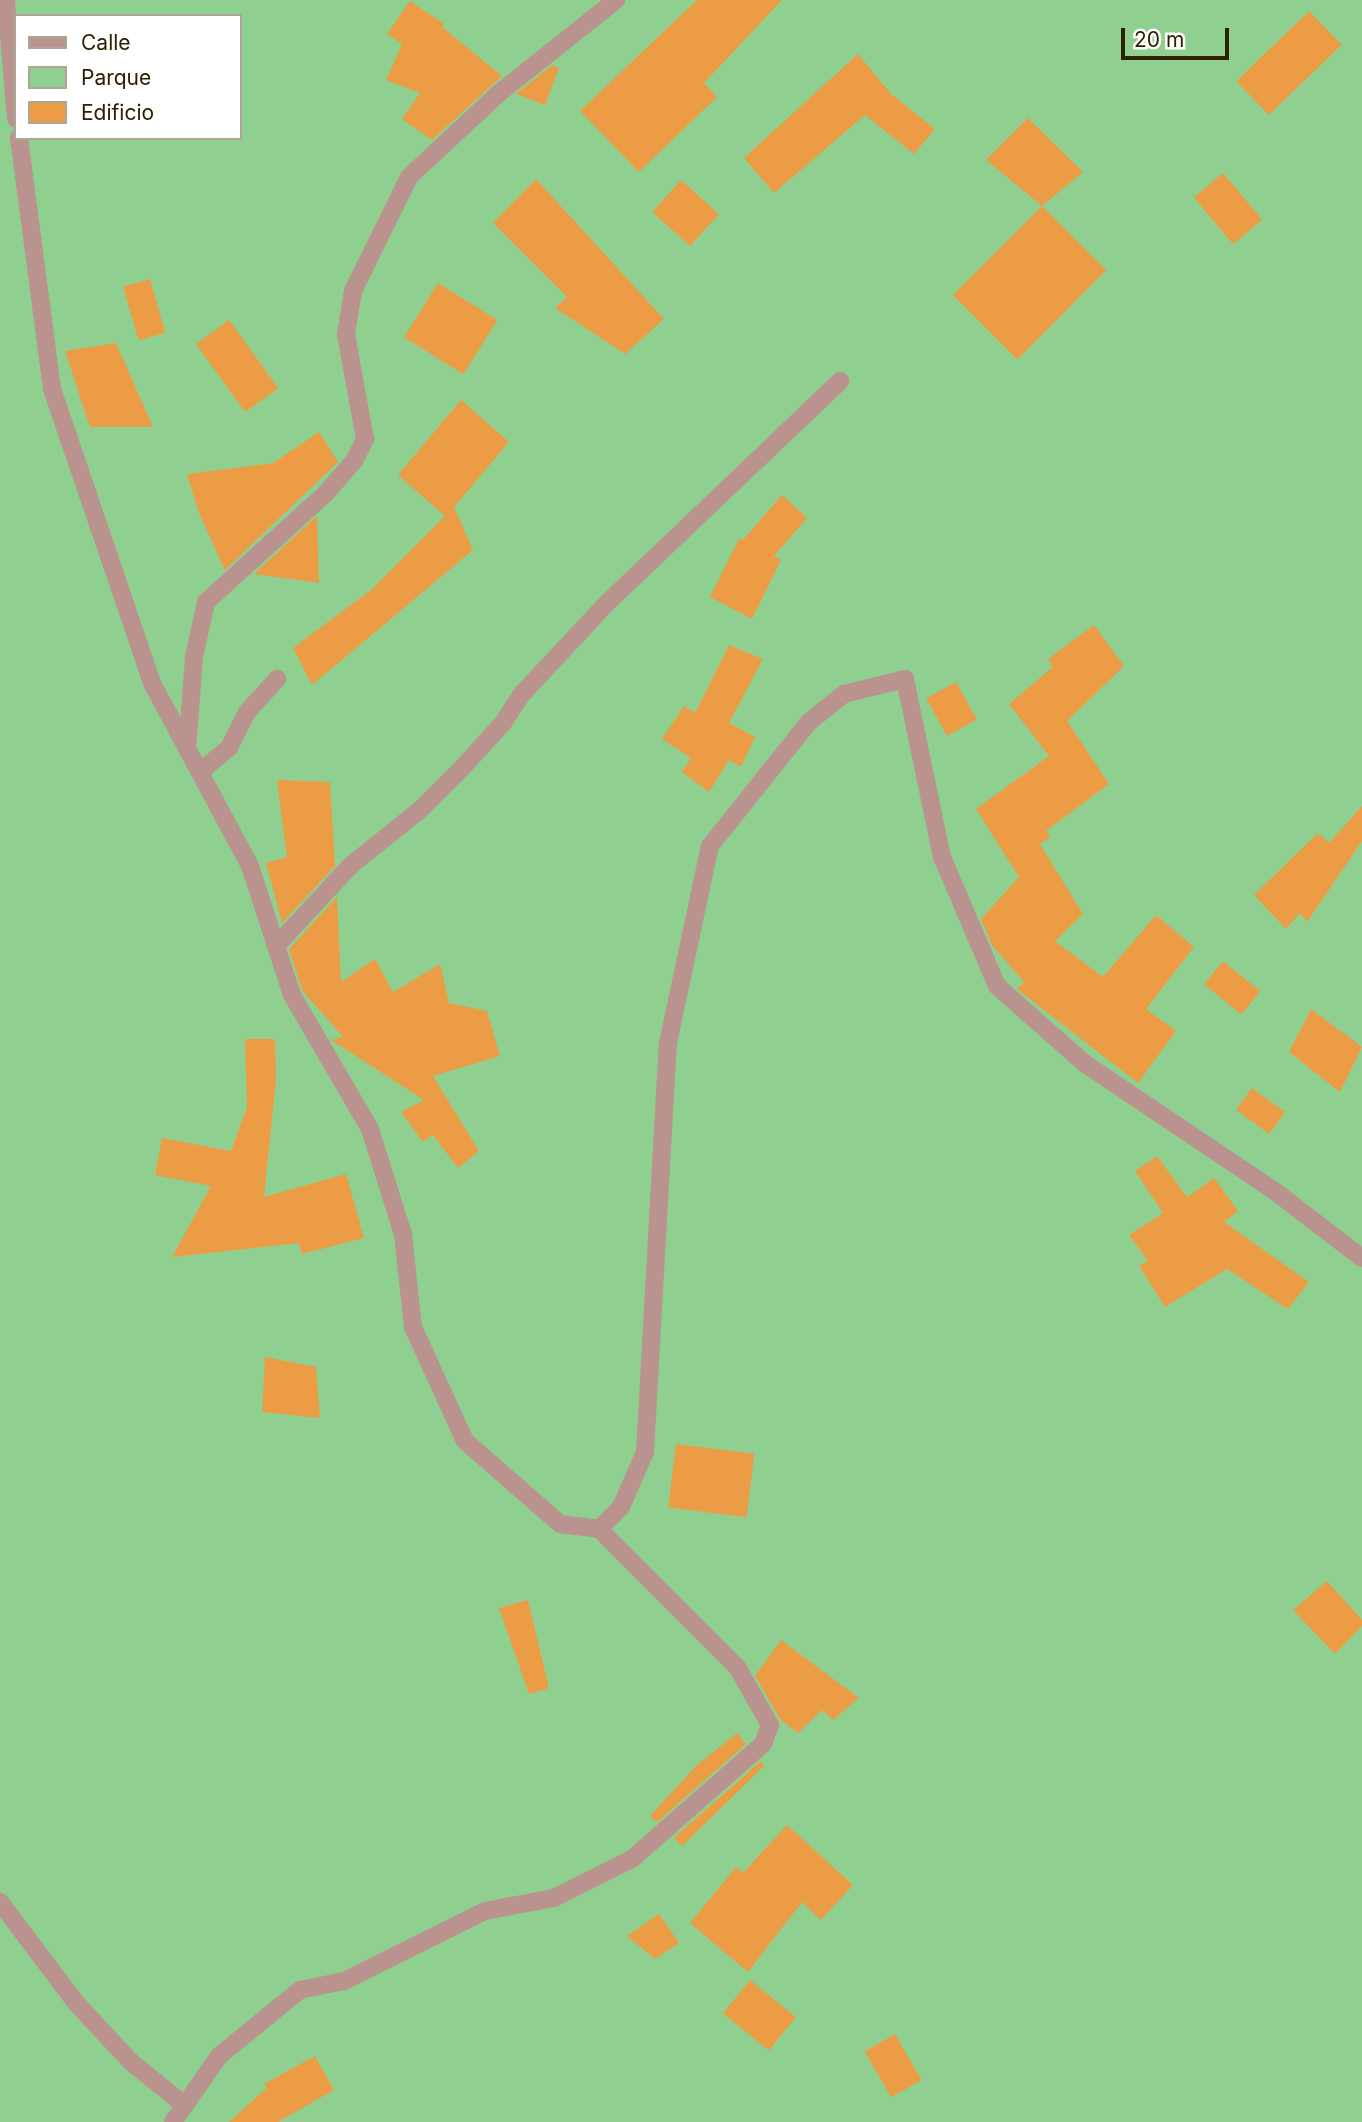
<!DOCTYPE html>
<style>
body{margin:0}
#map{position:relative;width:1362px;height:2122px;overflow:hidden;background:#fee7b9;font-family:Inter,sans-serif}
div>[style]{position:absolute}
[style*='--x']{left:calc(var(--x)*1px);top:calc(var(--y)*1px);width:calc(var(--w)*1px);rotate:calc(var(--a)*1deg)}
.green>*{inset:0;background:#8fd090}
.building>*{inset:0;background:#ed9c46;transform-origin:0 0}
.service>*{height:18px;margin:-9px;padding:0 9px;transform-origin:9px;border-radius:9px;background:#ba928e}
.minor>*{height:18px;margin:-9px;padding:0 9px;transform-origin:9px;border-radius:9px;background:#ba928e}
span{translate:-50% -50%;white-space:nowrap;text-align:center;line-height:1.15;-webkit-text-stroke:7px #fff;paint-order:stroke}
.legend{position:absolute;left:14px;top:14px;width:228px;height:126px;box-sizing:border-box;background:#fff;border:2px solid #aca699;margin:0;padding:9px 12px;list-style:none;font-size:21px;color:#2f2000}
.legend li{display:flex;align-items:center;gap:14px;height:35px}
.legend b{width:35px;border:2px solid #aca699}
.scale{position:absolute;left:1121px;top:28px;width:108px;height:32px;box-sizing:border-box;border:4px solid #2f2000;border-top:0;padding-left:9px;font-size:21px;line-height:24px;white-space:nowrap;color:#2f2000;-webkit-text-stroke:5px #fff;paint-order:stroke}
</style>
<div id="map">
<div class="green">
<i style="clip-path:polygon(evenodd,0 0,1362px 0,1362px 2122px,0 2122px,0 0,16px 16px,240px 16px,240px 138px,16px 138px,16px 16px)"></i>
</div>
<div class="building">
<i style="clip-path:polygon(697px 0,782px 0,704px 83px,717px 97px,639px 172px,580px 111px)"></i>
<i style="clip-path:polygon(410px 1px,444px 24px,442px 27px,502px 76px,432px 140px,402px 119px,420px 93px,386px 80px,402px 44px,387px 34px)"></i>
<i style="left:1309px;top:11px;width:47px;height:101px;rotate:46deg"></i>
<i style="clip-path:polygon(858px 54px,891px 94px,935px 129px,914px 154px,865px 115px,774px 193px,744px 158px)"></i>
<i style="clip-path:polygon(552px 65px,559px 68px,545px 105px,516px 94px)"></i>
<i style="clip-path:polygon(1028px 118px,1083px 172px,1042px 206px,986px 160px)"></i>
<i style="left:1223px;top:173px;width:61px;height:38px;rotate:50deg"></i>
<i style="clip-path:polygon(536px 179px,664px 319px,625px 354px,555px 308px,567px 297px,493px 223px)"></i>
<i style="left:681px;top:180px;width:51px;height:43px;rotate:42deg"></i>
<i style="left:1042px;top:206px;width:91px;height:126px;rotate:45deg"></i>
<i style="left:150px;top:279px;width:56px;height:28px;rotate:74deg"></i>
<i style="left:438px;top:283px;width:70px;height:64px;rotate:32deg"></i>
<i style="left:229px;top:320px;width:84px;height:41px;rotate:54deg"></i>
<i style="clip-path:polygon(116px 343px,153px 427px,90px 427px,65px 351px)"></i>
<i style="clip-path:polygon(461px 400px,509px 442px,454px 507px,473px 550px,312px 685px,293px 648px,371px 590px,445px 516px,398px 475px)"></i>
<i style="clip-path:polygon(319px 432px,338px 462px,225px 570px,199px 513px,187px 474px,273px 463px)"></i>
<i style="clip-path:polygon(782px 495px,807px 518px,774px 556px,781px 560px,752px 619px,710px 597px,739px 539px,743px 540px)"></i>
<i style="clip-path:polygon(317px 516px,319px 583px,254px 574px)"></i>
<i style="clip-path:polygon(1094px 625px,1124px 666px,1067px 721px,1109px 784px,1046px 831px,1050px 837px,1040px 844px,1083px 914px,1055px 941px,1103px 977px,1156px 915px,1194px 947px,1146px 1009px,1176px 1031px,1138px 1083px,1017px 989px,1024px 982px,992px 945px,981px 919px,1019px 877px,976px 809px,1049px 756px,1009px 704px,1053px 667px,1048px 659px)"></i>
<i style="clip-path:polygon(729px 645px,763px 659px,729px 723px,755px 737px,741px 767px,729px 760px,709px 792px,682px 772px,691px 758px,662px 739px,684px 706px,695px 713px)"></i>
<i style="left:956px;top:682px;width:43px;height:34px;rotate:61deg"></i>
<i style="clip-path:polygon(277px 780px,330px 782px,335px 866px,282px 923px,266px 863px,287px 857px)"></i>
<i style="clip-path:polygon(1362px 806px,1362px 841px,1307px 922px,1300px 913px,1286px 929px,1254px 895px,1318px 833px,1329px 843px)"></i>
<i style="clip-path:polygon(337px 897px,341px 982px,375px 959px,393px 992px,440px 964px,449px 1003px,487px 1011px,500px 1056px,433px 1076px,479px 1151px,458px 1168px,433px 1135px,423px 1142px,401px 1112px,424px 1100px,331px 1040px,343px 1037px,302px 990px,289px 949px)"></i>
<i style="left:1223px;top:961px;width:48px;height:30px;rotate:39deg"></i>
<i style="clip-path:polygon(1311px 1009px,1362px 1047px,1340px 1092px,1289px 1052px)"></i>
<i style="clip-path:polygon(245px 1039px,275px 1039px,276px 1080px,264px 1197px,346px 1174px,364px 1238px,302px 1254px,299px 1243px,172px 1257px,211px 1186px,155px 1175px,162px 1138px,231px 1151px,247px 1107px)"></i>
<i style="left:1252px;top:1088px;width:41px;height:27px;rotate:36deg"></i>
<i style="clip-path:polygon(1157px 1156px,1187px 1197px,1214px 1178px,1238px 1211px,1224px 1222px,1309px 1282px,1288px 1309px,1227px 1269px,1165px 1307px,1139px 1266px,1148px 1261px,1129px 1235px,1163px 1213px,1135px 1171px)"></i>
<i style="clip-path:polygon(265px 1357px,316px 1367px,320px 1418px,262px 1412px)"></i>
<i style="left:676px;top:1444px;width:79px;height:64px;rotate:7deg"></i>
<i style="clip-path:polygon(1327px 1581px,1362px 1620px,1362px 1626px,1335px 1654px,1293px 1610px)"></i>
<i style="clip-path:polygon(528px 1600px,549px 1688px,529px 1694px,499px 1608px)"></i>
<i style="clip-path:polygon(781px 1640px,859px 1698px,833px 1720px,822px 1710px,798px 1733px,780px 1719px,755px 1676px)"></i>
<i style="clip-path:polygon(737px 1733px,746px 1744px,657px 1822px,650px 1816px,696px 1766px)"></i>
<i style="clip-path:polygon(761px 1761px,764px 1766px,682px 1846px,674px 1838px)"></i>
<i style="clip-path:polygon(787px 1825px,853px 1885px,821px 1920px,802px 1902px,748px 1972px,690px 1923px,736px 1867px,743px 1873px)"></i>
<i style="clip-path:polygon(659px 1914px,679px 1943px,655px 1959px,627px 1936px)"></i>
<i style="left:750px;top:1980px;width:59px;height:43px;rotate:39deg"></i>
<i style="left:895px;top:2034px;width:53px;height:35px;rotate:60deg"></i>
<i style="clip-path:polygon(315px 2056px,334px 2090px,278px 2122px,229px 2122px,267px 2088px,264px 2084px)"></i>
</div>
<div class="service">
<i style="--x:200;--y:772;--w:38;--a:-40"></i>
<i style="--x:229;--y:748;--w:40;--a:-63.4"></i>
<i style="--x:247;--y:712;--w:45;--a:-47.7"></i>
<i style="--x:276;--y:946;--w:109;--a:-47.2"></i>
<i style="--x:350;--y:866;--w:90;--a:-38.7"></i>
<i style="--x:420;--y:810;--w:59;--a:-45"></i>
<i style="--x:462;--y:768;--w:61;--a:-47.7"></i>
<i style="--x:503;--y:723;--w:35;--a:-57"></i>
<i style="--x:522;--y:694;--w:122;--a:-47"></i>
<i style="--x:605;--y:605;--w:325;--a:-43.6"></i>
</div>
<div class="minor">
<i style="--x:6;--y:0;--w:119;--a:85.2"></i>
<i style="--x:19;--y:138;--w:253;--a:82.5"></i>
<i style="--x:52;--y:389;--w:313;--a:71.2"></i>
<i style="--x:153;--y:685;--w:205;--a:61.8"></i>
<i style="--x:250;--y:866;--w:136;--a:72"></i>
<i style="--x:292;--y:995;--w:155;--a:59.8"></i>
<i style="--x:370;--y:1129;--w:110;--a:72.6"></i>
<i style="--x:403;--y:1234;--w:94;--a:83.9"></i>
<i style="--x:413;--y:1327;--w:125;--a:65.5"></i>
<i style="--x:465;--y:1441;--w:126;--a:41.1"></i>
<i style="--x:560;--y:1524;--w:39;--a:7"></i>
<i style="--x:599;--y:1529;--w:31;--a:-45"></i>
<i style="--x:621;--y:1507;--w:60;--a:-66.4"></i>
<i style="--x:645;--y:1452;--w:410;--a:-86.8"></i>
<i style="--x:668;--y:1043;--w:201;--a:-78"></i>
<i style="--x:710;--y:846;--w:159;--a:-51.4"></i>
<i style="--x:809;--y:722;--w:45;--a:-38.7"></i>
<i style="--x:844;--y:694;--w:63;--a:-13.8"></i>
<i style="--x:905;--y:679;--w:182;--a:78.3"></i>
<i style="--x:942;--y:857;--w:140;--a:66.9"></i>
<i style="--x:997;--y:986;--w:116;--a:41.5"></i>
<i style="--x:1084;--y:1063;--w:231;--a:33.9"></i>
<i style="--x:1276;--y:1192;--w:108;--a:37.5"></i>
<i style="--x:187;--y:749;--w:92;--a:-85.6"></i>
<i style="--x:194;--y:657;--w:56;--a:-77.7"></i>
<i style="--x:206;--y:602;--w:162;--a:-42.2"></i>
<i style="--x:326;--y:493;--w:43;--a:-48.8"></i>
<i style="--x:354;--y:461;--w:25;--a:-63"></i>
<i style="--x:365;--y:439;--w:107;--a:-100.3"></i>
<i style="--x:346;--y:334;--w:44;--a:-80.8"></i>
<i style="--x:353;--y:291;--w:127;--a:-63.8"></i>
<i style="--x:409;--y:177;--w:122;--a:-43"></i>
<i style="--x:498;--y:94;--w:151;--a:-38.5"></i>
<i style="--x:0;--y:1902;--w:128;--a:53"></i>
<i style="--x:77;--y:2004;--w:79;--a:47"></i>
<i style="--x:131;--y:2062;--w:67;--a:38.9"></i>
<i style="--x:173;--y:2122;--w:80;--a:-55.1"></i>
<i style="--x:219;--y:2056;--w:104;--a:-39.2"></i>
<i style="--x:300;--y:1990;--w:45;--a:-11.6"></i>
<i style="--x:344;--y:1981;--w:157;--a:-26.4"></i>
<i style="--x:485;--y:1911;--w:70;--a:-10.7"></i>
<i style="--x:554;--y:1898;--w:87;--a:-26.6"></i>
<i style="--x:632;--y:1859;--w:174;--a:-41.3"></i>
<i style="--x:763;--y:1744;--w:20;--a:-70"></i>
<i style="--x:770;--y:1725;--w:67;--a:-119.6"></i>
<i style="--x:737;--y:1667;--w:195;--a:-135"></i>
</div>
<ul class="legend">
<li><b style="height:9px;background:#ba928e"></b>Calle</li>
<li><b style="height:19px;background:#8fd090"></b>Parque</li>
<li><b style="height:19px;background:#ed9c46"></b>Edificio</li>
</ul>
<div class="scale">20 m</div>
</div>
